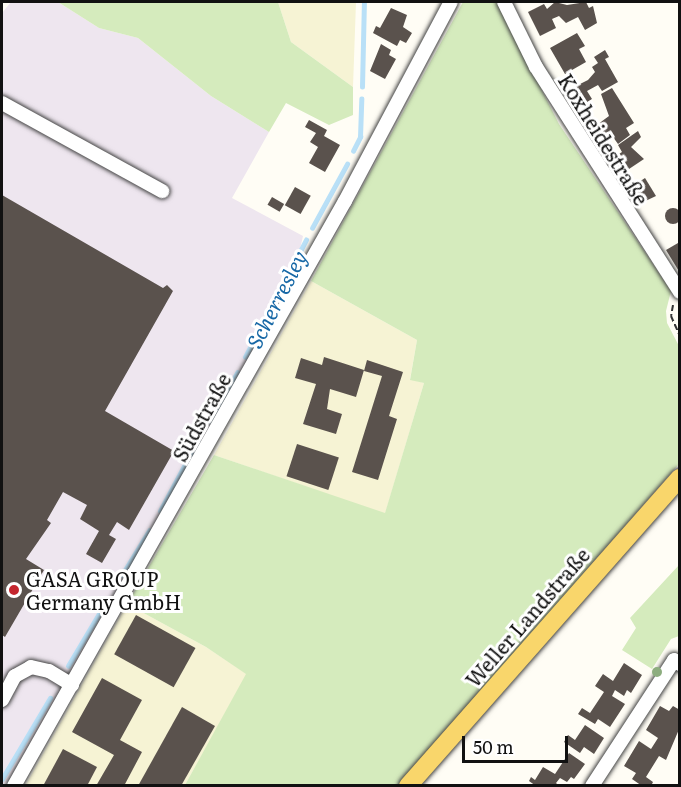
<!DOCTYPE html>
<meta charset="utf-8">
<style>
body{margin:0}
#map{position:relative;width:681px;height:787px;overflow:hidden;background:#fffdf5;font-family:Literata,serif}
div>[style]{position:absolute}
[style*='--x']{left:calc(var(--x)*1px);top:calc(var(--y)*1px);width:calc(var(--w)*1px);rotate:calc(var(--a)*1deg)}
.industrial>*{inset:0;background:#eee6ef}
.farmland>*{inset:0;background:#f6f3d4}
.green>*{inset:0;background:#d5ebbd}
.stream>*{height:4.5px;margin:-2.25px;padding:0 2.25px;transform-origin:2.25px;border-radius:2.25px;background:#b9e0f7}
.building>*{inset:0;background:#5a524d;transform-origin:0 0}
.round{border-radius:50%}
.path>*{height:2px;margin-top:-1px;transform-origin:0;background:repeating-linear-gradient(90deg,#333 0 6px,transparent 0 9px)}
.roads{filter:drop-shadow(0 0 2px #444) drop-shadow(0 0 2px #444)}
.minor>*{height:14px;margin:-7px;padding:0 7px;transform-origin:7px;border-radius:7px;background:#fff}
.major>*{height:18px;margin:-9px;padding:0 9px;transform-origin:9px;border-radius:9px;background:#f9d66b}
.trees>*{width:10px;height:10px;margin:-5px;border-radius:50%;background:#8dad7f}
.dots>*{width:16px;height:16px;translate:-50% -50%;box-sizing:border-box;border:3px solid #fff;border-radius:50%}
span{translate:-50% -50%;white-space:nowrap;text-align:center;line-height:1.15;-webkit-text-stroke:6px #fff;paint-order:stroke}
.street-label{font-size:20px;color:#111}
.poi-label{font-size:20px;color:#111}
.left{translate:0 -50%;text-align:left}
.water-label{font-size:21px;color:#1768a6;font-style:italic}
.frame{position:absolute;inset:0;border:3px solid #111;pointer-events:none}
.scale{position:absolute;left:462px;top:736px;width:106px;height:27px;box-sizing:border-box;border:3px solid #111;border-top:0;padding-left:8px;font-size:18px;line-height:21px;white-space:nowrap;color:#111;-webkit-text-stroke:4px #fff;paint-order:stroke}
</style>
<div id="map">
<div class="industrial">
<i style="clip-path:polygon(11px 2px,58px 2px,99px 28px,138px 38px,211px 96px,269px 132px,232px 198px,303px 236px,289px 297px,14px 785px,2px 786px,2px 13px)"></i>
</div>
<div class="farmland">
<i style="clip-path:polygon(278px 2px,356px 2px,353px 87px,291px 42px)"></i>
<i style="clip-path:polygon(311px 281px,417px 340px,410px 379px,424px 383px,385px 514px,214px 455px)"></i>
<i style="clip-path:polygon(127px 604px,206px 647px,247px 674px,185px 785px,25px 786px)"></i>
</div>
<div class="green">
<i style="clip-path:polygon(58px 2px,278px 2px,291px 42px,353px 87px,353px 115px,329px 125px,286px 103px,269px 132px,211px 96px,138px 38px,99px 28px)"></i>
<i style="clip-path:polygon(463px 2px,497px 2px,559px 124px,671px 291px,666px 311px,667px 323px,679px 346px,679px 464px,398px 785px,185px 785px,246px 674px,206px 647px,127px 604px,214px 455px,385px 513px,424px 383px,410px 380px,417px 340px,311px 281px)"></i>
<i style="clip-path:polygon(679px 565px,679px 636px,671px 639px,652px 669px,622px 650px,636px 628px,630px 618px)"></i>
</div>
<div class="stream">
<i style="--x:362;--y:87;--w:85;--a:-88.7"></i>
<i style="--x:353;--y:151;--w:16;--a:-63"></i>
<i style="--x:360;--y:137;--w:38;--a:-88"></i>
<i style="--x:312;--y:228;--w:73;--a:-61.3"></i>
<i style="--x:245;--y:357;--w:132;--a:-62.5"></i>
<i style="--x:209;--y:421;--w:56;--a:-59.7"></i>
<i style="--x:160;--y:511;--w:81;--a:-61.8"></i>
<i style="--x:122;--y:575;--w:52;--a:-58.5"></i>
<i style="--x:68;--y:666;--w:74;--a:-59.3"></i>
<i style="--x:2;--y:779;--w:94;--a:-59.3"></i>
</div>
<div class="building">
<i style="clip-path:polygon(555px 2px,567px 5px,586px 2px,589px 8px,593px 6px,597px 23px,585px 30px,578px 17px,566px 23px,559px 16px,552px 19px,556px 28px,540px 36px,528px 12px,544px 4px,547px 9px)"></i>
<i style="clip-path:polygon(391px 8px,407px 15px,403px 27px,412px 33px,406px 43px,400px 40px,397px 46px,373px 33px,376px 26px,380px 28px)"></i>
<i style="clip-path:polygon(577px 33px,585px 46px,579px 49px,586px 62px,565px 74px,550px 48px)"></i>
<i style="clip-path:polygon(381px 44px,391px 50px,389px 55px,396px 59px,385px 79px,370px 71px)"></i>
<i style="clip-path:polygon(605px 50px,609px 57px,605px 59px,618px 82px,602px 91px,598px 85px,587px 91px,592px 99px,578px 108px,568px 90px,588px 80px,595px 72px,592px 67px,598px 63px,594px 57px)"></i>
<i style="clip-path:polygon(612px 88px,634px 123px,626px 128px,630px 135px,618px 144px,613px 137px,600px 145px,590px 130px,609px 116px,601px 94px)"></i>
<i style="clip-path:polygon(309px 120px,327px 130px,324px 136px,340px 145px,325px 172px,309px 163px,318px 147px,310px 142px,316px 133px,305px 127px)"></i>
<i style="clip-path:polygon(638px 131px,641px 137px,631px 147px,644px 159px,620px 175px,610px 160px,622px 152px,618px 145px)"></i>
<i style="clip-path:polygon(645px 178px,656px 196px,639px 204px,630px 188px)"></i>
<i style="left:295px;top:187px;width:18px;height:21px;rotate:29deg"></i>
<i style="clip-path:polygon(2px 195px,163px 288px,167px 285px,173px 291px,105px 411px,174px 451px,129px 530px,117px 522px,109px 535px,116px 539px,102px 563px,86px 554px,99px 531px,80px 519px,87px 505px,63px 492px,47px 520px,51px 523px,26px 559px,44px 570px,5px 637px,2px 635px)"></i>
<i style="left:272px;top:197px;width:14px;height:9px;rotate:30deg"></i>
<i class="round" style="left:665px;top:208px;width:16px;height:16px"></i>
<i style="clip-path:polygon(678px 243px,680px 245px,680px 273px,666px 250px)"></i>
<i style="clip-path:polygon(324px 357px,364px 370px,356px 397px,330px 389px,327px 409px,342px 414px,336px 434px,303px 424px,316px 384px,295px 378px,301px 358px,322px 365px)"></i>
<i style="clip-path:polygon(367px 360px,403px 372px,389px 416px,397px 419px,378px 480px,352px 472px,382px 376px,364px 371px)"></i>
<i style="left:297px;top:444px;width:44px;height:34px;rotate:18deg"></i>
<i style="left:136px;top:615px;width:68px;height:45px;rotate:29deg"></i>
<i style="clip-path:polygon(624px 663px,642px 675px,631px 693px,627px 690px,624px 696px,615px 690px,612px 696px,625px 704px,610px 727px,598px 719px,595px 724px,578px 714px,582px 708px,590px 713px,604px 692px,595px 686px,603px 674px,613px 681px)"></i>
<i style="clip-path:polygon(102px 678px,142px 700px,120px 740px,142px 752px,124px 786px,96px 786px,114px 755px,72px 732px)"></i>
<i style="clip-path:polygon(660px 706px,669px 711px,673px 706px,680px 710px,680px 727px,666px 760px,659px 756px,646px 777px,653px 782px,651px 786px,642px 786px,632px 779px,636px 773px,624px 766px,639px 741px,651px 749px,658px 738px,646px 730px)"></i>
<i style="clip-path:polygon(182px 707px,215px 726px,181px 786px,138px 786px)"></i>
<i style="clip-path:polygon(585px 725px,604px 738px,594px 754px,584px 747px,580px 753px,564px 742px,568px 735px,575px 740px)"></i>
<i style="clip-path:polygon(63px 749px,97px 767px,87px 786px,43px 786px)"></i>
<i style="clip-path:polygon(569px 753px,585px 764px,574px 779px,571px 777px,567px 782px,560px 778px,556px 783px,559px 786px,536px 786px,529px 781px,531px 777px,535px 780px,543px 767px,555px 774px)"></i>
</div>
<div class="path">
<i style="--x:673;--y:305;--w:11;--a:100"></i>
<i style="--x:671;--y:316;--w:22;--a:66"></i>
</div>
<div class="roads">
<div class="minor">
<i style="--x:504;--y:2;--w:72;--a:63.8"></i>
<i style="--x:536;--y:67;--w:267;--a:57.4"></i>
<i style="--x:2;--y:103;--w:183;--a:28.8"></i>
<i style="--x:2;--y:700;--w:27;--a:-62"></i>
<i style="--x:15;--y:676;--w:18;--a:-29"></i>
<i style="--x:31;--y:667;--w:18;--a:13"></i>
<i style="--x:49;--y:671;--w:27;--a:31"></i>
<i style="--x:14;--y:786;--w:672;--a:-60.5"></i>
<i style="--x:345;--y:201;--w:225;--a:-62"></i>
<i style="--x:592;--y:786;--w:150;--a:-56.9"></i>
<i style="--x:674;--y:660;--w:7;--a:34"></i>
</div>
<div class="major">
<i style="--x:408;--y:786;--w:411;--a:-48.6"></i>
</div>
</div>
<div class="trees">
<i style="left:657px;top:672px"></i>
</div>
<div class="dots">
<i style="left:14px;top:590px;background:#c4262e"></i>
</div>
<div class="street-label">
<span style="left:604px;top:139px;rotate:58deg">Koxheidestraße</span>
<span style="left:201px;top:417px;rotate:-61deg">Südstraße</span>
<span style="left:527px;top:617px;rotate:-49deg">Weller Landstraße</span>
</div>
<div class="poi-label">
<span class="left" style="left:26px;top:590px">GASA GROUP<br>Germany GmbH</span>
</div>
<div class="water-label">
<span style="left:276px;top:299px;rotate:-63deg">Scherresley</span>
</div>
<div class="frame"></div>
<div class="scale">50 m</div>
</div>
